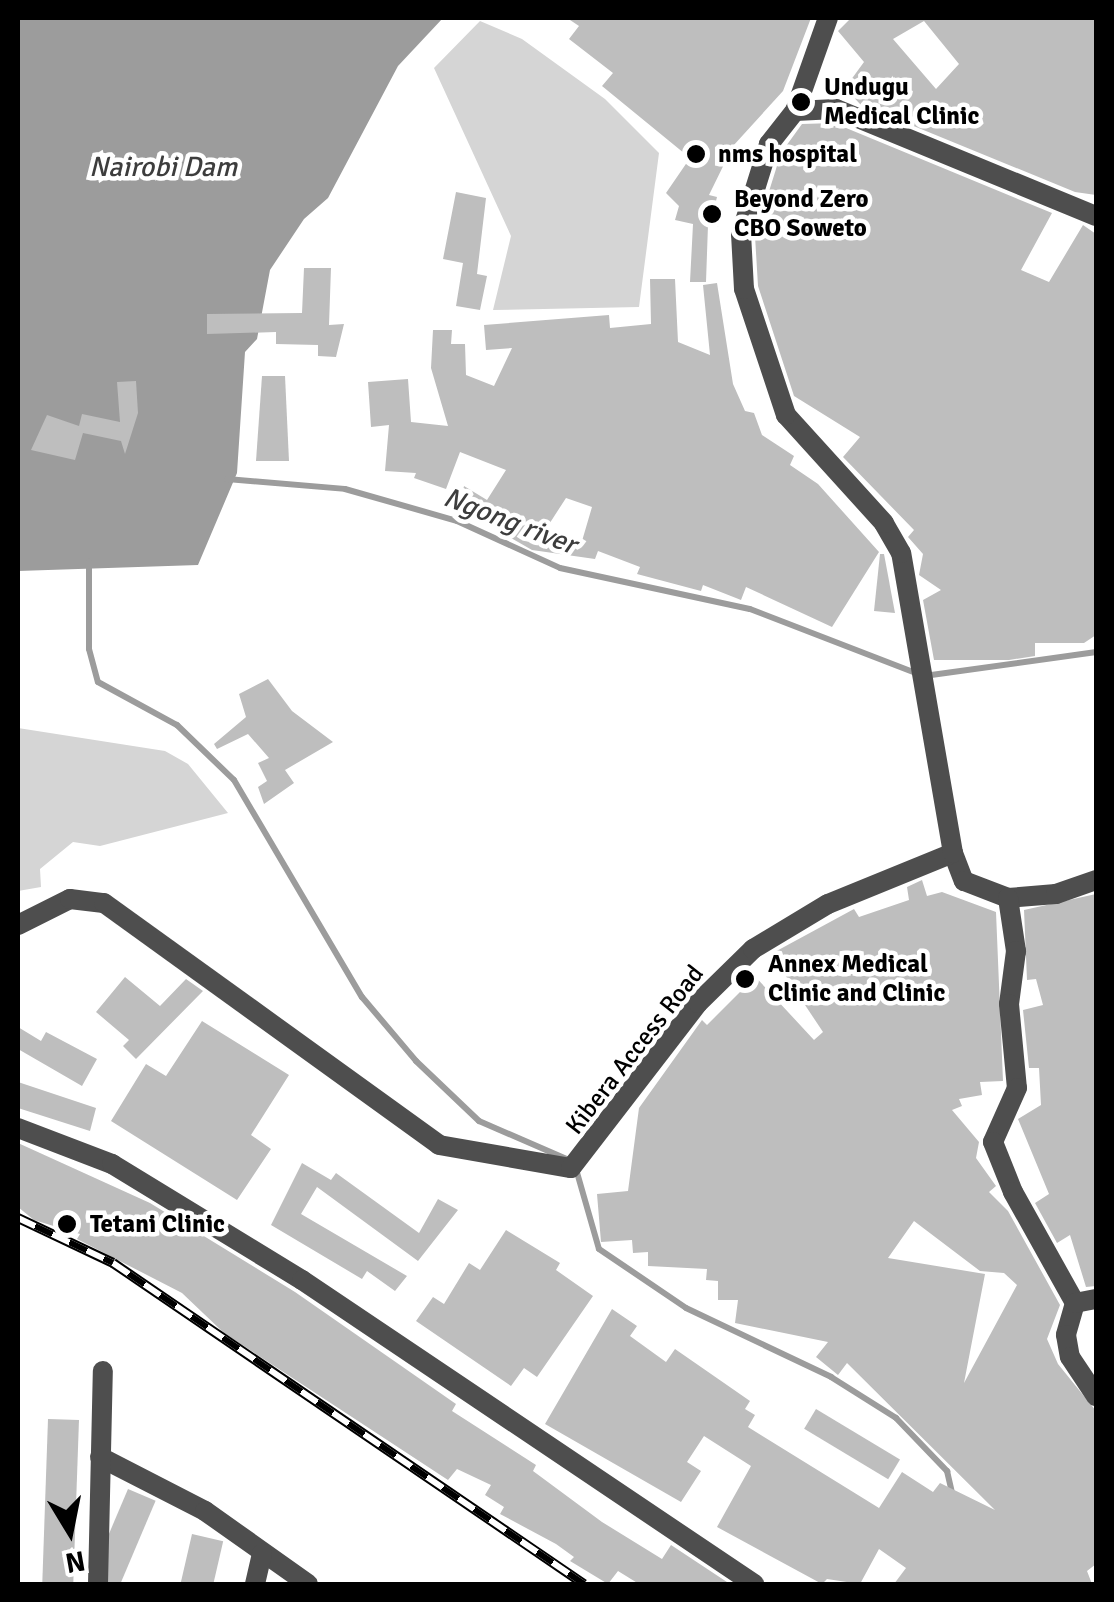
<!DOCTYPE html>
<style>
body{margin:0}
#map{position:relative;width:1114px;height:1602px;overflow:hidden;background:#fff;font-family:Signika,sans-serif}
div>[style]{position:absolute}
[style*='--x']{left:calc(var(--x)*1px);top:calc(var(--y)*1px);width:calc(var(--w)*1px);rotate:calc(var(--a)*1deg)}
.green>*{inset:0;background:#d5d5d5}
.water>*{inset:0;background:#9c9c9c}
.stream>*{height:6px;margin:-3px;padding:0 3px;transform-origin:3px;border-radius:3px;background:#9c9c9c}
.building>*{inset:0;background:#bebebe;transform-origin:0 0}
.street>*{height:20px;margin:-10px;padding:0 10px;transform-origin:10px;border-radius:10px;background:#4e4e4e}
.rail>*{height:10px;margin-top:-5px;transform-origin:0;background:repeating-linear-gradient(90deg,#fff 0 19px,#000 0 38px);box-sizing:border-box;border-block:2px solid #000}
.dots>*{width:28px;height:28px;translate:-50% -50%;box-sizing:border-box;border:5px solid #fff;border-radius:50%}
span{translate:-50% -50%;white-space:nowrap;text-align:center;line-height:1.15;-webkit-text-stroke:9px #fff;paint-order:stroke}
.poi-label{font-size:25px;color:#000;font-weight:700}
.left{translate:0 -50%;text-align:left}
.street-label{font-size:25px;color:#000}
.water-label{font-size:28px;color:#3d3d3d;font-style:italic}
.frame{position:absolute;inset:0;border:20px solid #000;pointer-events:none}
.north{position:absolute;left:20px;top:1482px;width:100px;height:100px;-webkit-text-stroke:8px #fff;paint-order:stroke;rotate:170deg;font-size:28px;font-weight:700;line-height:40px;text-align:center;color:#000}
.north::after{content:'';display:block;margin:auto;width:35px;height:45px;background:#000;clip-path:polygon(50% 0,100% 100%,50% 72%,0 100%)}
</style>
<div id="map">
<div class="green">
<i style="clip-path:polygon(480px 21px,522px 39px,605px 99px,659px 153px,639px 307px,493px 310px,511px 236px,434px 68px)"></i>
<i style="clip-path:polygon(18px 728px,165px 751px,188px 764px,228px 813px,100px 846px,73px 842px,40px 869px,41px 887px,18px 891px)"></i>
</div>
<div class="water">
<i style="clip-path:polygon(18px 18px,443px 18px,398px 66px,328px 198px,304px 219px,270px 270px,257px 339px,245px 352px,237px 473px,198px 565px,18px 571px)"></i>
</div>
<div class="stream">
<i style="--x:227;--y:479;--w:118;--a:4.8"></i>
<i style="--x:345;--y:489;--w:116;--a:15.9"></i>
<i style="--x:457;--y:521;--w:113;--a:24.5"></i>
<i style="--x:560;--y:568;--w:194;--a:12.2"></i>
<i style="--x:750;--y:609;--w:186;--a:21.1"></i>
<i style="--x:924;--y:676;--w:174;--a:-7.9"></i>
<i style="--x:89;--y:561;--w:88;--a:90"></i>
<i style="--x:89;--y:649;--w:34;--a:75"></i>
<i style="--x:98;--y:682;--w:90;--a:28.6"></i>
<i style="--x:177;--y:725;--w:79;--a:44"></i>
<i style="--x:234;--y:780;--w:252;--a:59.5"></i>
<i style="--x:362;--y:997;--w:84;--a:49.8"></i>
<i style="--x:416;--y:1061;--w:87;--a:43.6"></i>
<i style="--x:479;--y:1121;--w:98;--a:23.4"></i>
<i style="--x:576;--y:1169;--w:83;--a:74"></i>
<i style="--x:599;--y:1249;--w:105;--a:34.1"></i>
<i style="--x:686;--y:1308;--w:161;--a:25.4"></i>
<i style="--x:831;--y:1377;--w:77;--a:32.2"></i>
<i style="--x:896;--y:1418;--w:74;--a:46.1"></i>
<i style="--x:947;--y:1471;--w:22;--a:77"></i>
</div>
<div class="building">
<i style="clip-path:polygon(567px 18px,811px 18px,783px 91px,733px 146px,709px 195px,717px 197px,714px 209px,722px 210px,718px 227px,708px 225px,706px 282px,690px 282px,693px 224px,675px 220px,679px 206px,666px 193px,690px 158px,602px 86px,613px 73px,569px 39px,579px 26px)"></i>
<i style="clip-path:polygon(evenodd,851px 18px,1096px 18px,1096px 195px,1075px 192px,860px 104px,845px 88px,864px 62px,838px 31px,851px 18px,924px 21px,959px 64px,936px 89px,893px 39px,924px 21px)"></i>
<i style="clip-path:polygon(834px 123px,1052px 213px,1021px 270px,1049px 282px,1083px 225px,1096px 234px,1096px 635px,1084px 643px,1035px 643px,1035px 656px,1009px 660px,934px 660px,923px 600px,941px 590px,919px 575px,923px 554px,908px 537px,914px 530px,843px 457px,860px 437px,794px 396px,758px 286px,755px 236px,781px 153px,802px 124px)"></i>
<i style="clip-path:polygon(456px 192px,486px 198px,477px 274px,487px 276px,480px 310px,456px 306px,463px 263px,443px 259px)"></i>
<i style="clip-path:polygon(304px 268px,331px 268px,329px 325px,344px 324px,336px 357px,318px 356px,318px 345px,276px 344px,276px 332px,207px 334px,207px 314px,302px 313px)"></i>
<i style="clip-path:polygon(evenodd,650px 279px,675px 279px,678px 342px,710px 355px,703px 285px,717px 283px,733px 384px,745px 411px,754px 413px,762px 435px,794px 456px,790px 465px,818px 484px,879px 552px,832px 627px,746px 587px,741px 600px,703px 585px,701px 591px,637px 574px,640px 567px,598px 551px,595px 559px,532px 550px,452px 504px,464px 486px,487px 500px,506px 470px,460px 452px,446px 489px,414px 478px,416px 473px,385px 471px,389px 425px,371px 427px,368px 382px,408px 379px,411px 422px,448px 426px,431px 368px,433px 330px,452px 330px,451px 344px,465px 344px,466px 375px,494px 386px,512px 348px,486px 350px,484px 325px,609px 315px,610px 328px,651px 324px,650px 279px,566px 498px,592px 507px,582px 541px,544px 532px,566px 498px)"></i>
<i style="clip-path:polygon(262px 376px,285px 376px,289px 461px,256px 461px)"></i>
<i style="clip-path:polygon(136px 381px,138px 413px,125px 454px,121px 441px,83px 433px,75px 460px,31px 450px,47px 415px,79px 426px,82px 414px,120px 422px,117px 382px)"></i>
<i style="clip-path:polygon(880px 554px,884px 554px,895px 613px,874px 611px)"></i>
<i style="clip-path:polygon(268px 679px,292px 711px,333px 742px,285px 770px,294px 783px,264px 804px,258px 787px,267px 781px,258px 763px,269px 758px,248px 734px,217px 749px,214px 744px,246px 717px,239px 694px)"></i>
<i style="clip-path:polygon(evenodd,922px 880px,927px 896px,942px 892px,996px 912px,1003px 1081px,980px 1082px,982px 1095px,959px 1099px,962px 1106px,952px 1110px,979px 1142px,976px 1158px,996px 1186px,989px 1192px,1008px 1211px,1060px 1305px,1047px 1339px,1058px 1364px,1096px 1411px,1096px 1564px,1087px 1571px,1092px 1584px,894px 1584px,906px 1568px,879px 1549px,860px 1584px,827px 1579px,822px 1584px,717px 1527px,751px 1466px,704px 1436px,687px 1462px,701px 1471px,681px 1502px,545px 1424px,612px 1309px,637px 1326px,630px 1336px,666px 1362px,675px 1349px,750px 1401px,745px 1409px,755px 1415px,748px 1427px,879px 1508px,902px 1472px,933px 1492px,940px 1483px,995px 1510px,847px 1363px,838px 1375px,816px 1357px,828px 1342px,735px 1323px,738px 1300px,718px 1300px,718px 1281px,706px 1280px,707px 1269px,648px 1266px,648px 1252px,633px 1253px,632px 1240px,601px 1242px,597px 1194px,628px 1191px,639px 1108px,702px 1020px,707px 1025px,742px 990px,737px 984px,750px 971px,814px 1040px,823px 1032px,771px 954px,854px 909px,859px 917px,909px 900px,907px 887px,922px 880px,914px 1221px,980px 1271px,1004px 1273px,1017px 1285px,964px 1383px,985px 1274px,888px 1258px,914px 1221px)"></i>
<i style="clip-path:polygon(1096px 894px,1096px 1286px,1086px 1287px,1070px 1235px,1057px 1243px,1035px 1203px,1049px 1194px,1018px 1119px,1041px 1105px,1039px 1068px,1029px 1068px,1023px 1010px,1043px 1005px,1036px 979px,1027px 980px,1024px 910px)"></i>
<i style="clip-path:polygon(125px 977px,160px 1006px,186px 979px,203px 991px,136px 1059px,123px 1046px,129px 1040px,96px 1012px)"></i>
<i style="clip-path:polygon(202px 1021px,289px 1075px,251px 1135px,271px 1149px,237px 1200px,111px 1121px,146px 1064px,166px 1076px)"></i>
<i style="clip-path:polygon(18px 1027px,41px 1041px,46px 1032px,97px 1059px,82px 1086px,18px 1049px)"></i>
<i style="clip-path:polygon(18px 1082px,96px 1108px,90px 1131px,18px 1108px)"></i>
<i style="clip-path:polygon(18px 1143px,150px 1203px,295px 1292px,456px 1404px,452px 1411px,536px 1465px,533px 1471px,602px 1522px,662px 1559px,671px 1545px,730px 1584px,639px 1584px,618px 1571px,608px 1584px,570px 1561px,574px 1557px,556px 1544px,500px 1514px,504px 1507px,485px 1495px,491px 1485px,457px 1469px,448px 1480px,224px 1333px,182px 1293px,77px 1239px,80px 1234px,34px 1220px,18px 1207px)"></i>
<i style="clip-path:polygon(302px 1163px,331px 1180px,336px 1173px,419px 1233px,438px 1199px,458px 1210px,418px 1261px,317px 1187px,301px 1214px,407px 1276px,395px 1291px,367px 1271px,362px 1279px,271px 1225px)"></i>
<i style="clip-path:polygon(506px 1230px,560px 1263px,556px 1270px,593px 1296px,537px 1377px,524px 1368px,511px 1386px,416px 1321px,433px 1297px,444px 1304px,469px 1263px,480px 1270px)"></i>
<i style="left:816px;top:1409px;width:98px;height:23px;rotate:31deg"></i>
<i style="left:48px;top:1419px;width:31px;height:165px;rotate:2deg"></i>
<i style="left:128px;top:1489px;width:30px;height:95px;rotate:23deg"></i>
<i style="left:192px;top:1534px;width:32px;height:50px;rotate:13deg"></i>
</div>
<div class="street">
<i style="--x:795;--y:111;--w:99;--a:-70.5"></i>
<i style="--x:953;--y:853;--w:30;--a:69"></i>
<i style="--x:964;--y:881;--w:47;--a:21.1"></i>
<i style="--x:1008;--y:898;--w:48;--a:-4.8"></i>
<i style="--x:1056;--y:894;--w:42;--a:-19.3"></i>
<i style="--x:1008;--y:898;--w:54;--a:81.4"></i>
<i style="--x:1016;--y:951;--w:53;--a:97.5"></i>
<i style="--x:1009;--y:1004;--w:84;--a:84.6"></i>
<i style="--x:1017;--y:1088;--w:59;--a:114"></i>
<i style="--x:993;--y:1142;--w:54;--a:68.2"></i>
<i style="--x:1013;--y:1192;--w:127;--a:60.8"></i>
<i style="--x:1075;--y:1303;--w:33;--a:106"></i>
<i style="--x:1066;--y:1335;--w:22;--a:80"></i>
<i style="--x:1070;--y:1357;--w:47;--a:56.3"></i>
<i style="--x:18;--y:925;--w:58;--a:-26.6"></i>
<i style="--x:70;--y:899;--w:34;--a:7"></i>
<i style="--x:104;--y:903;--w:413;--a:35.8"></i>
<i style="--x:439;--y:1145;--w:134;--a:9.9"></i>
<i style="--x:571;--y:1168;--w:208;--a:-52.4"></i>
<i style="--x:698;--y:1003;--w:77;--a:-44.5"></i>
<i style="--x:753;--y:949;--w:87;--a:-31"></i>
<i style="--x:828;--y:904;--w:135;--a:-22.2"></i>
<i style="--x:953;--y:853;--w:304;--a:-99.8"></i>
<i style="--x:901;--y:553;--w:34;--a:-120"></i>
<i style="--x:884;--y:523;--w:146;--a:-132.2"></i>
<i style="--x:786;--y:415;--w:133;--a:-108.4"></i>
<i style="--x:744;--y:289;--w:55;--a:-93.1"></i>
<i style="--x:741;--y:234;--w:94;--a:-72.7"></i>
<i style="--x:769;--y:144;--w:42;--a:-51.8"></i>
<i style="--x:795;--y:111;--w:41;--a:-2.8"></i>
<i style="--x:836;--y:109;--w:281;--a:22.4"></i>
<i style="--x:18;--y:1128;--w:101;--a:21"></i>
<i style="--x:112;--y:1164;--w:223;--a:31.4"></i>
<i style="--x:302;--y:1280;--w:545;--a:33.92"></i>
<i style="--x:1075;--y:1303;--w:21;--a:-11"></i>
<i style="--x:100;--y:1457;--w:118;--a:27.2"></i>
<i style="--x:205;--y:1511;--w:126;--a:35.3"></i>
<i style="--x:98;--y:1584;--w:213;--a:-88.7"></i>
<i style="--x:255;--y:1584;--w:31;--a:-77"></i>
</div>
<div class="rail">
<i style="--x:18;--y:1218;--w:105;--a:25.3"></i>
<i style="--x:113;--y:1263;--w:570;--a:34.28"></i>
</div>
<div class="dots">
<i style="left:801px;top:102px;background:#000"></i>
<i style="left:696px;top:154px;background:#000"></i>
<i style="left:712px;top:214px;background:#000"></i>
<i style="left:745px;top:979px;background:#000"></i>
<i style="left:67px;top:1224px;background:#000"></i>
</div>
<div class="poi-label">
<span class="left" style="left:824px;top:102px">Undugu<br>Medical Clinic</span>
<span class="left" style="left:718px;top:154px">nms hospital</span>
<span class="left" style="left:734px;top:214px">Beyond Zero<br>CBO Soweto</span>
<span class="left" style="left:768px;top:979px">Annex Medical<br>Clinic and Clinic</span>
<span class="left" style="left:90px;top:1224px">Tetani Clinic</span>
</div>
<div class="street-label">
<span style="left:635px;top:1050px;rotate:-52deg">Kibera Access Road</span>
</div>
<div class="water-label">
<span style="left:163px;top:167px">Nairobi Dam</span>
<span style="left:510px;top:521px;rotate:21deg">Ngong river</span>
</div>
<div class="frame"></div>
<div class="north">N</div>
</div>
